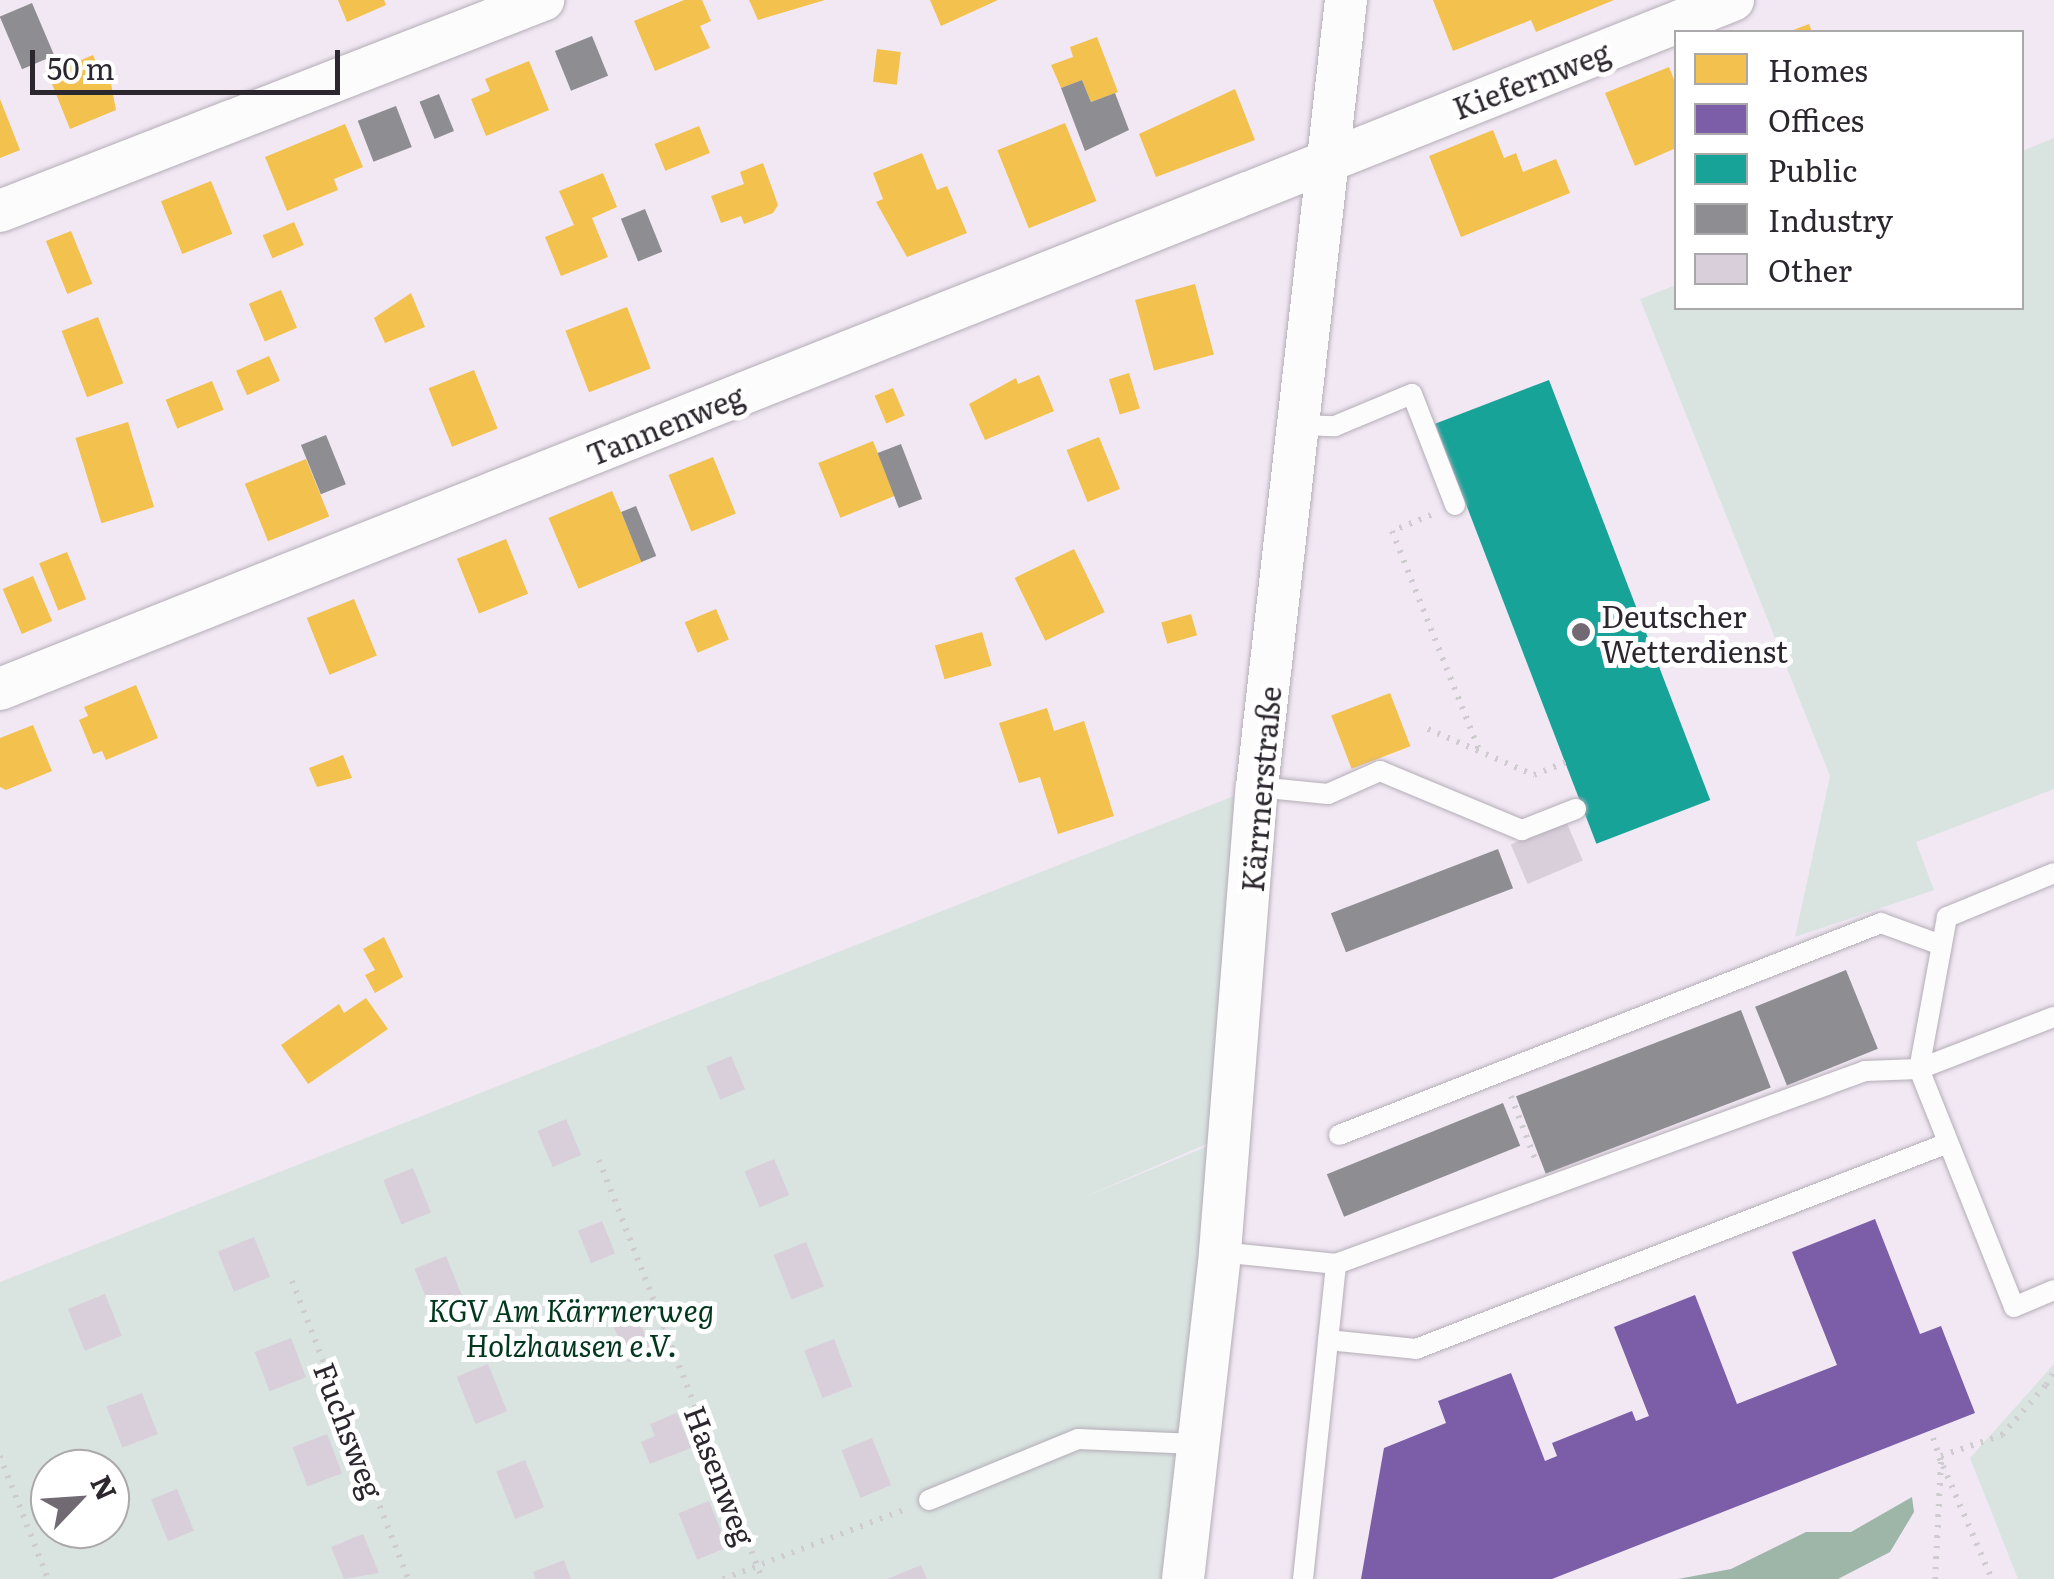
<!DOCTYPE html>
<meta charset="utf-8">
<style>
body{margin:0}
#map{position:relative;width:2054px;height:1579px;overflow:hidden;background:#f1e8f4;font-family:Literata,serif}
div>[style]{position:absolute}
[style*='--x']{left:calc(var(--x)*1px);top:calc(var(--y)*1px);width:calc(var(--w)*1px);rotate:calc(var(--a)*1deg)}
.green>*{inset:0;background:#d9e4e0}
.water>*{inset:0;background:#9eb6a8}
.homes>*{inset:0;background:#f2c14e;transform-origin:0 0}
.offices>*{inset:0;background:#7b5ea7}
.public>*{inset:0;background:#17a398;transform-origin:0 0}
.industry>*{inset:0;background:#8d8d92;transform-origin:0 0}
.building>*{inset:0;background:#d8cfda;transform-origin:0 0}
.path>*{height:6px;margin-top:-3px;transform-origin:0;background:repeating-linear-gradient(90deg,#cfccd0 0 2.5px,transparent 0 10.5px)}
.roads{filter:drop-shadow(0 0 2px #b4adb6) drop-shadow(0 0 2px #b4adb6)}
.lane>*{height:20px;margin:-10px;padding:0 10px;transform-origin:10px;border-radius:10px;background:#fdfcfd}
.street>*{height:42px;margin:-21px;padding:0 21px;transform-origin:21px;border-radius:21px;background:#fdfcfd}
.dots>*{width:28px;height:28px;translate:-50% -50%;box-sizing:border-box;border:5px solid #fff;border-radius:50%}
span{translate:-50% -50%;white-space:nowrap;text-align:center;line-height:1.15;-webkit-text-stroke:10px #fff;paint-order:stroke}
.street-label{font-size:30px;color:#2c262e}
.poi-label{font-size:30px;color:#2c262e}
.left{translate:0 -50%;text-align:left}
.park-label{font-size:30px;color:#03381e;font-style:italic}
.legend{position:absolute;left:1674px;top:30px;width:350px;height:280px;box-sizing:border-box;background:#fff;border:2px solid #aba8ab;margin:0;padding:12px 18px;list-style:none;font-size:30px;color:#2c262e}
.legend li{display:flex;align-items:center;gap:20px;height:50px}
.legend b{width:50px;border:2px solid #aba8ab}
.north{position:absolute;left:30px;top:1449px;width:100px;height:100px;box-sizing:border-box;background:#fff;border:2px solid #aba8ab;border-radius:50%;rotate:65deg;font-size:28px;font-weight:700;line-height:40px;text-align:center;color:#2c262e}
.north::after{content:'';display:block;margin:auto;width:35px;height:45px;background:#716a73;clip-path:polygon(50% 0,100% 100%,50% 72%,0 100%)}
.scale{position:absolute;left:30px;top:50px;width:310px;height:45px;box-sizing:border-box;border:5px solid #2c262e;border-top:0;padding-left:12px;font-size:30px;line-height:35px;white-space:nowrap;color:#2c262e;-webkit-text-stroke:8px #fff;paint-order:stroke}
</style>
<div id="map">
<div class="green">
<i style="clip-path:polygon(2054px 138px,2054px 789px,1916px 842px,1934px 890px,1795px 937px,1830px 776px,1640px 299px,1676px 285px,1676px 308px,2022px 308px,2022px 151px)"></i>
<i style="clip-path:polygon(evenodd,1234px 796px,1211px 1142px,1075px 1201px,1218px 1142px,1166px 1579px,0 1579px,0 1282px,1234px 796px,50px 1469px,110px 1469px,110px 1529px,50px 1529px,50px 1469px)"></i>
<i style="clip-path:polygon(2054px 1364px,2054px 1579px,2018px 1579px,1970px 1458px)"></i>
</div>
<div class="water">
<i style="clip-path:polygon(1912px 1497px,1914px 1512px,1890px 1552px,1838px 1579px,1678px 1579px,1731px 1569px,1806px 1532px,1851px 1532px)"></i>
</div>
<div class="homes">
<i style="clip-path:polygon(338px 0,384px 0,386px 5px,347px 22px)"></i>
<i style="clip-path:polygon(684px 0,702px 0,711px 21px,700px 26px,710px 48px,655px 71px,634px 21px)"></i>
<i style="clip-path:polygon(749px 0,825px 0,758px 20px)"></i>
<i style="clip-path:polygon(930px 0,998px 0,941px 26px)"></i>
<i style="clip-path:polygon(1433px 0,1614px 0,1536px 32px,1531px 20px,1453px 51px)"></i>
<i style="clip-path:polygon(1809px 24px,1812px 32px,1788px 32px)"></i>
<i style="clip-path:polygon(1097px 37px,1118px 92px,1091px 102px,1082px 80px,1061px 88px,1051px 65px,1073px 57px,1070px 47px)"></i>
<i style="left:877px;top:49px;width:24px;height:33px;rotate:7deg"></i>
<i style="clip-path:polygon(93px 55px,100px 71px,108px 68px,116px 110px,70px 129px,48px 74px)"></i>
<i style="clip-path:polygon(529px 61px,549px 110px,486px 136px,471px 99px,490px 91px,485px 79px)"></i>
<i style="clip-path:polygon(1669px 67px,1676px 85px,1676px 148px,1635px 166px,1605px 93px)"></i>
<i style="clip-path:polygon(1235px 89px,1255px 140px,1156px 177px,1139px 134px)"></i>
<i style="clip-path:polygon(0 99px,20px 150px,0 158px)"></i>
<i style="left:1065px;top:123px;width:84px;height:73px;rotate:68deg"></i>
<i style="clip-path:polygon(345px 124px,363px 167px,334px 179px,338px 190px,287px 211px,265px 157px)"></i>
<i style="left:699px;top:126px;width:29px;height:48px;rotate:68deg"></i>
<i style="clip-path:polygon(1493px 130px,1504px 158px,1516px 153px,1523px 172px,1556px 159px,1570px 193px,1461px 237px,1429px 156px)"></i>
<i style="clip-path:polygon(922px 153px,937px 190px,947px 186px,967px 233px,907px 257px,876px 202px,883px 199px,873px 173px)"></i>
<i style="clip-path:polygon(763px 163px,778px 205px,773px 213px,744px 224px,741px 216px,721px 223px,711px 196px,744px 184px,740px 172px)"></i>
<i style="clip-path:polygon(603px 173px,617px 207px,592px 218px,608px 257px,561px 276px,545px 237px,574px 225px,559px 191px)"></i>
<i style="left:211px;top:181px;width:57px;height:54px;rotate:68deg"></i>
<i style="left:294px;top:222px;width:25px;height:34px;rotate:67deg"></i>
<i style="left:71px;top:231px;width:57px;height:27px;rotate:68deg"></i>
<i style="left:1195px;top:284px;width:73px;height:62px;rotate:75deg"></i>
<i style="left:281px;top:290px;width:41px;height:35px;rotate:67deg"></i>
<i style="clip-path:polygon(411px 293px,425px 327px,385px 343px,374px 318px)"></i>
<i style="left:627px;top:307px;width:66px;height:66px;rotate:69deg"></i>
<i style="left:98px;top:317px;width:71px;height:39px;rotate:69deg"></i>
<i style="left:269px;top:356px;width:27px;height:36px;rotate:66deg"></i>
<i style="left:474px;top:370px;width:63px;height:49px;rotate:68deg"></i>
<i style="left:1129px;top:373px;width:37px;height:21px;rotate:73deg"></i>
<i style="clip-path:polygon(1039px 375px,1054px 411px,985px 440px,969px 404px,1016px 378px,1018px 384px)"></i>
<i style="left:212px;top:381px;width:31px;height:50px;rotate:68deg"></i>
<i style="left:893px;top:388px;width:30px;height:20px;rotate:67deg"></i>
<i style="left:128px;top:422px;width:89px;height:55px;rotate:73deg"></i>
<i style="left:1099px;top:437px;width:56px;height:35px;rotate:68deg"></i>
<i style="left:873px;top:441px;width:59px;height:59px;rotate:68deg"></i>
<i style="left:713px;top:457px;width:61px;height:48px;rotate:68deg"></i>
<i style="left:306px;top:459px;width:62px;height:66px;rotate:68deg"></i>
<i style="left:612px;top:491px;width:77px;height:69px;rotate:67deg"></i>
<i style="left:506px;top:539px;width:59px;height:53px;rotate:68deg"></i>
<i style="left:1074px;top:549px;width:70px;height:66px;rotate:64deg"></i>
<i style="left:67px;top:552px;width:51px;height:30px;rotate:68deg"></i>
<i style="left:33px;top:576px;width:49px;height:33px;rotate:67deg"></i>
<i style="left:354px;top:599px;width:61px;height:51px;rotate:68deg"></i>
<i style="left:716px;top:609px;width:33px;height:34px;rotate:67deg"></i>
<i style="left:1191px;top:614px;width:22px;height:31px;rotate:74deg"></i>
<i style="left:982px;top:632px;width:35px;height:49px;rotate:74deg"></i>
<i style="clip-path:polygon(136px 685px,158px 738px,106px 760px,102px 751px,93px 754px,79px 720px,88px 716px,84px 707px)"></i>
<i style="left:1390px;top:693px;width:57px;height:63px;rotate:69deg"></i>
<i style="clip-path:polygon(1047px 708px,1054px 731px,1084px 721px,1114px 816px,1058px 834px,1040px 777px,1019px 783px,999px 723px)"></i>
<i style="clip-path:polygon(33px 725px,52px 771px,6px 790px,0 787px,0 738px)"></i>
<i style="clip-path:polygon(343px 755px,352px 778px,317px 787px,309px 768px)"></i>
<i style="clip-path:polygon(384px 937px,403px 977px,375px 993px,365px 975px,375px 970px,363px 949px)"></i>
<i style="clip-path:polygon(366px 998px,388px 1029px,308px 1084px,281px 1045px,339px 1004px,344px 1013px)"></i>
</div>
<div class="offices">
<i style="clip-path:polygon(1875px 1219px,1920px 1334px,1941px 1326px,1975px 1413px,1552px 1579px,1361px 1579px,1384px 1448px,1446px 1423px,1438px 1401px,1511px 1373px,1545px 1461px,1557px 1456px,1552px 1443px,1632px 1411px,1636px 1421px,1649px 1416px,1614px 1327px,1695px 1295px,1737px 1404px,1837px 1365px,1792px 1252px)"></i>
</div>
<div class="public">
<i style="left:1549px;top:380px;width:450px;height:122px;rotate:69deg"></i>
</div>
<div class="industry">
<i style="left:32px;top:3px;width:57px;height:35px;rotate:67deg"></i>
<i style="left:592px;top:36px;width:43px;height:40px;rotate:68deg"></i>
<i style="clip-path:polygon(1082px 80px,1091px 102px,1115px 93px,1129px 130px,1085px 151px,1061px 88px)"></i>
<i style="left:439px;top:94px;width:40px;height:21px;rotate:68deg"></i>
<i style="left:396px;top:106px;width:44px;height:41px;rotate:69deg"></i>
<i style="left:645px;top:209px;width:46px;height:26px;rotate:68deg"></i>
<i style="left:326px;top:435px;width:53px;height:27px;rotate:68deg"></i>
<i style="left:901px;top:444px;width:59px;height:25px;rotate:69deg"></i>
<i style="left:636px;top:506px;width:54px;height:16px;rotate:68deg"></i>
<i style="left:1498px;top:849px;width:42px;height:179px;rotate:69deg"></i>
<i style="left:1846px;top:970px;width:85px;height:98px;rotate:68deg"></i>
<i style="left:1741px;top:1010px;width:83px;height:241px;rotate:69deg"></i>
<i style="left:1503px;top:1103px;width:46px;height:190px;rotate:68deg"></i>
</div>
<div class="building">
<i style="left:1566px;top:821px;width:43px;height:60px;rotate:67deg"></i>
<i style="left:731px;top:1056px;width:36px;height:27px;rotate:67deg"></i>
<i style="left:566px;top:1119px;width:39px;height:31px;rotate:67deg"></i>
<i style="left:774px;top:1159px;width:39px;height:32px;rotate:67deg"></i>
<i style="left:413px;top:1168px;width:48px;height:32px;rotate:68deg"></i>
<i style="left:602px;top:1221px;width:35px;height:26px;rotate:68deg"></i>
<i style="left:254px;top:1237px;width:43px;height:39px;rotate:68deg"></i>
<i style="left:806px;top:1242px;width:48px;height:35px;rotate:68deg"></i>
<i style="left:446px;top:1256px;width:63px;height:34px;rotate:68deg"></i>
<i style="left:105px;top:1294px;width:45px;height:40px;rotate:68deg"></i>
<i style="left:637px;top:1315px;width:41px;height:26px;rotate:68deg"></i>
<i style="left:291px;top:1338px;width:42px;height:39px;rotate:69deg"></i>
<i style="left:834px;top:1339px;width:51px;height:32px;rotate:69deg"></i>
<i style="left:488px;top:1364px;width:51px;height:34px;rotate:68deg"></i>
<i style="left:142px;top:1393px;width:44px;height:38px;rotate:69deg"></i>
<i style="clip-path:polygon(677px 1413px,691px 1448px,650px 1464px,641px 1442px,655px 1436px,650px 1424px)"></i>
<i style="left:327px;top:1434px;width:42px;height:37px;rotate:69deg"></i>
<i style="left:872px;top:1438px;width:51px;height:33px;rotate:68deg"></i>
<i style="left:525px;top:1460px;width:51px;height:31px;rotate:68deg"></i>
<i style="left:177px;top:1489px;width:45px;height:28px;rotate:68deg"></i>
<i style="left:709px;top:1501px;width:50px;height:33px;rotate:68deg"></i>
<i style="clip-path:polygon(363px 1534px,379px 1573px,344px 1579px,331px 1547px)"></i>
<i style="clip-path:polygon(564px 1560px,571px 1579px,535px 1579px,533px 1572px)"></i>
<i style="clip-path:polygon(921px 1565px,927px 1579px,887px 1579px)"></i>
</div>
<div class="path">
<i style="--x:1431;--y:515;--w:42;--a:157.7"></i>
<i style="--x:1392;--y:531;--w:238;--a:68.3"></i>
<i style="--x:1428;--y:729;--w:116;--a:23.5"></i>
<i style="--x:1534;--y:775;--w:35;--a:-22"></i>
<i style="--x:1511;--y:1096;--w:67;--a:69.1"></i>
<i style="--x:599;--y:1160;--w:450;--a:68.7"></i>
<i style="--x:292;--y:1281;--w:320;--a:68.7"></i>
<i style="--x:2046;--y:1385;--w:15;--a:-58"></i>
<i style="--x:1933;--y:1438;--w:25;--a:72"></i>
<i style="--x:1941;--y:1462;--w:117;--a:92.9"></i>
<i style="--x:0;--y:1456;--w:132;--a:68.7"></i>
<i style="--x:1941;--y:1456;--w:65;--a:-19"></i>
<i style="--x:2002;--y:1435;--w:67;--a:-48.7"></i>
<i style="--x:2046;--y:1385;--w:9;--a:32"></i>
<i style="--x:1943;--y:1466;--w:123;--a:66.6"></i>
<i style="--x:723;--y:1579;--w:194;--a:-20.9"></i>
</div>
<div class="roads">
<div class="lane">
<i style="--x:1299;--y:425;--w:36;--a:2"></i>
<i style="--x:1335;--y:426;--w:83;--a:-22.6"></i>
<i style="--x:1412;--y:394;--w:119;--a:68.8"></i>
<i style="--x:1257;--y:787;--w:71;--a:5.6"></i>
<i style="--x:1328;--y:794;--w:57;--a:-23.9"></i>
<i style="--x:1380;--y:771;--w:154;--a:22.6"></i>
<i style="--x:1522;--y:830;--w:58;--a:-21.3"></i>
<i style="--x:2054;--y:873;--w:116;--a:157.6"></i>
<i style="--x:1947;--y:917;--w:155;--a:100.4"></i>
<i style="--x:1919;--y:1069;--w:256;--a:68.2"></i>
<i style="--x:2014;--y:1307;--w:43;--a:-23"></i>
<i style="--x:1339;--y:1135;--w:582;--a:-21.36"></i>
<i style="--x:1881;--y:923;--w:64;--a:20.1"></i>
<i style="--x:1220;--y:1252;--w:117;--a:5.9"></i>
<i style="--x:1336;--y:1264;--w:563;--a:-20.04"></i>
<i style="--x:1865;--y:1071;--w:54;--a:-2.1"></i>
<i style="--x:1919;--y:1069;--w:145;--a:-21.1"></i>
<i style="--x:1328;--y:1340;--w:88;--a:5.8"></i>
<i style="--x:1416;--y:1349;--w:570;--a:-21.17"></i>
<i style="--x:929;--y:1500;--w:161;--a:-22.3"></i>
<i style="--x:1078;--y:1439;--w:118;--a:2.4"></i>
<i style="--x:1303;--y:1579;--w:317;--a:-84"></i>
</div>
<div class="street">
<i style="--x:0;--y:211;--w:583;--a:-21.24"></i>
<i style="--x:0;--y:689;--w:1865;--a:-21.68"></i>
<i style="--x:1183;--y:1579;--w:329;--a:-83.5"></i>
<i style="--x:1220;--y:1252;--w:466;--a:-85.5"></i>
<i style="--x:1257;--y:787;--w:792;--a:-83.55"></i>
</div>
</div>
<div class="dots">
<i style="left:1581px;top:632px;background:#716a73"></i>
</div>
<div class="street-label">
<span style="left:1531px;top:79px;rotate:-21deg">Kiefernweg</span>
<span style="left:665px;top:424px;rotate:-22deg">Tannenweg</span>
<span style="left:1260px;top:789px;rotate:-85deg">Kärrnerstraße</span>
<span style="left:350px;top:1430px;rotate:69deg">Fuchsweg</span>
<span style="left:721px;top:1475px;rotate:69deg">Hasenweg</span>
</div>
<div class="poi-label">
<span class="left" style="left:1601px;top:632px">Deutscher<br>Wetterdienst</span>
</div>
<div class="park-label">
<span style="left:571px;top:1326px">KGV Am Kärrnerweg<br>Holzhausen e.V.</span>
</div>
<ul class="legend">
<li><b style="height:28px;background:#f2c14e"></b>Homes</li>
<li><b style="height:28px;background:#7b5ea7"></b>Offices</li>
<li><b style="height:28px;background:#17a398"></b>Public</li>
<li><b style="height:28px;background:#8d8d92"></b>Industry</li>
<li><b style="height:28px;background:#d8cfda"></b>Other</li>
</ul>
<div class="north">N</div>
<div class="scale">50 m</div>
</div>
